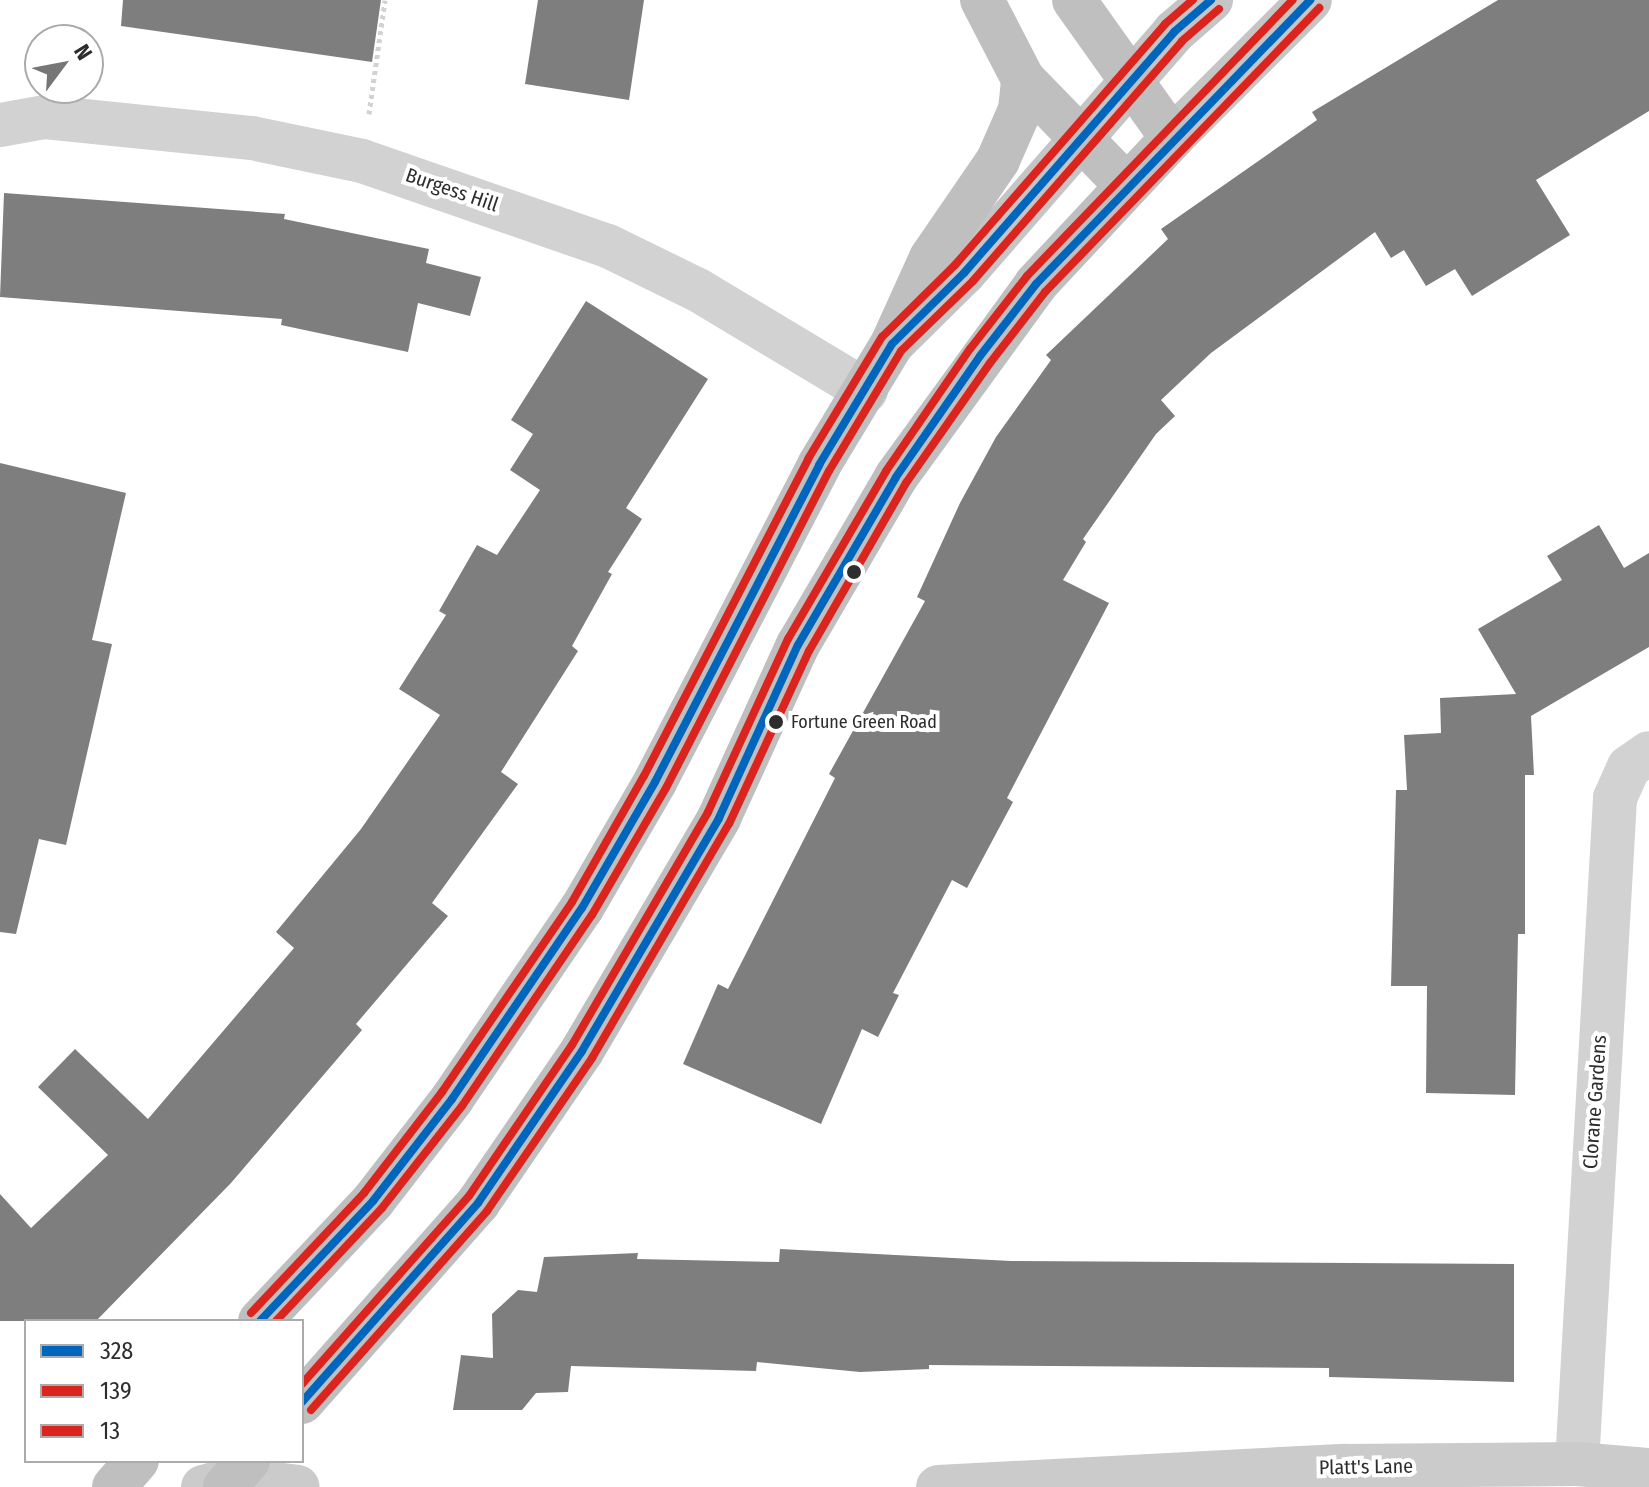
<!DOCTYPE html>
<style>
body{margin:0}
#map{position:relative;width:1649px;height:1487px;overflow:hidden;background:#fff;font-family:"Fira Sans Condensed",sans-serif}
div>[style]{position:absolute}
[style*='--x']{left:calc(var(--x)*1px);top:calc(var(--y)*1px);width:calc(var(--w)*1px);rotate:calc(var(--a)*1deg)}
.building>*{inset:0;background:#7e7e7e}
.path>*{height:5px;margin-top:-2.5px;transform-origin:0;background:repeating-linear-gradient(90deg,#d2d2d2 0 4px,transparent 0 8px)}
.street>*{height:44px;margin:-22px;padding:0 22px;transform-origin:22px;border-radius:22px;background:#d2d2d2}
.secondary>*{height:44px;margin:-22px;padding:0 22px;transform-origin:22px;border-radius:22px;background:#cbcbcb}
.primary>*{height:44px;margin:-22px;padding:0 22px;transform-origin:22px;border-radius:22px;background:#c5c5c5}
.highway>*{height:44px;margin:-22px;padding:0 22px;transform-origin:22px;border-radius:22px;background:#bfbfbf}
.bus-1>*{height:8px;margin:-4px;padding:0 4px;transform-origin:4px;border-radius:4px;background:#0065bd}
.bus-2>*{height:8px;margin:-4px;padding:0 4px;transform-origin:4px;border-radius:4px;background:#dc241f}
.bus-3>*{height:8px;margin:-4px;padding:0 4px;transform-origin:4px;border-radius:4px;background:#dc241f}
.dots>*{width:22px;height:22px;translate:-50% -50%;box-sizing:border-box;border:4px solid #fff;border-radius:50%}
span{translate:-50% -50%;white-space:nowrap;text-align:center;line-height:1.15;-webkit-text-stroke:8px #fff;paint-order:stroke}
.bus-label{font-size:18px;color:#2d2d2d}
.left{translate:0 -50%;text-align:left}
.street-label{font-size:20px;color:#2d2d2d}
.legend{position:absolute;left:24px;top:1319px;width:280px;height:144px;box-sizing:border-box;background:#fff;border:2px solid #ababab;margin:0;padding:10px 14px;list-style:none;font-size:24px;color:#2d2d2d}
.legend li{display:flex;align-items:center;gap:16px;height:40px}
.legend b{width:40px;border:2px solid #ababab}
.north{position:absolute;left:24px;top:24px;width:80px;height:80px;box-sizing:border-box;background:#fff;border:2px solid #ababab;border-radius:50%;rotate:58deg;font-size:22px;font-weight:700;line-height:32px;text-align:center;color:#2d2d2d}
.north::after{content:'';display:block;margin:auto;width:28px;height:36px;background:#767676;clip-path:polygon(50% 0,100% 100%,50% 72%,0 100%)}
</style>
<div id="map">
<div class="building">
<i style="clip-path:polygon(123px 0,381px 0,372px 62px,121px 26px)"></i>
<i style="clip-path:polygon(538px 0,644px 0,629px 100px,525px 84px)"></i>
<i style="clip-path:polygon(1498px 0,1649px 0,1649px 111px,1536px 180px,1570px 235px,1472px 296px,1455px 269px,1426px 286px,1404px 250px,1391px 258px,1375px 232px,1211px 353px,1161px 400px,1175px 416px,1156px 434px,1083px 539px,1086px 542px,1063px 580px,1109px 603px,1007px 798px,1013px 802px,967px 888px,952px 880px,893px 993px,899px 995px,878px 1037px,862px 1029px,821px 1124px,683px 1064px,718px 984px,728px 989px,835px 778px,829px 774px,925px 601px,917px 597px,960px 503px,996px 437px,1051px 360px,1046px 355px,1168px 239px,1161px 229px,1317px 120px,1312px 112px)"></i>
<i style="clip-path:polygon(4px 193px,285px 214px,284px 219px,429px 249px,426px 263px,481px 277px,470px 316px,418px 303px,408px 352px,281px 325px,282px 319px,0 297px)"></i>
<i style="clip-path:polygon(586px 301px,708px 379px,626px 508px,642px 519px,608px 572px,612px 574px,572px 646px,578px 651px,501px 772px,518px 784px,432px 903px,448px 916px,356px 1024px,362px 1030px,231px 1183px,96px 1321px,0 1321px,0 1194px,31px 1228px,108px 1155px,38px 1087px,75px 1049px,148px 1119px,294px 948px,276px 932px,361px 829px,440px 715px,399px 689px,446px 615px,439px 611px,477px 545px,497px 555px,540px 490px,510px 470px,533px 434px,511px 420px)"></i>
<i style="clip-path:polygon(0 463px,126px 493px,92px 640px,112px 644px,66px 845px,39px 839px,16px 934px,0 932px)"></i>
<i style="clip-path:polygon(1599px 525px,1624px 568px,1649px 553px,1649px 647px,1531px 716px,1534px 775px,1525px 775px,1525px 934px,1518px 934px,1515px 1095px,1426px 1093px,1427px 986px,1391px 986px,1396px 790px,1407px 790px,1404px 735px,1441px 733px,1440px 698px,1516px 694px,1478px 629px,1562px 580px,1547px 556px)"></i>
<i style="clip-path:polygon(780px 1249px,1011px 1261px,1514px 1264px,1514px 1382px,1329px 1377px,1329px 1368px,929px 1365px,929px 1369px,860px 1372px,757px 1362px,756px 1371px,571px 1366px,568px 1392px,536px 1393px,522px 1410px,453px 1410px,461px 1355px,493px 1358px,492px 1314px,518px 1290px,537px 1292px,544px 1257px,638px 1253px,637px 1259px,779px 1262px)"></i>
</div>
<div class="path">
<i style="--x:369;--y:114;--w:115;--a:-82"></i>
</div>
<div class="street">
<i style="--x:0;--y:125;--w:46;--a:-10.1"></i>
<i style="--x:45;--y:117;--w:208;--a:5.8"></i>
<i style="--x:252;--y:138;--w:112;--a:11.8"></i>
<i style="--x:362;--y:161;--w:260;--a:19.1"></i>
<i style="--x:608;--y:246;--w:100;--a:26.1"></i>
<i style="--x:698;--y:290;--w:196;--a:31"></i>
<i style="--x:1577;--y:1464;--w:667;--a:-86.73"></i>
<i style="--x:1615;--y:798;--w:34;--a:-66"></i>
<i style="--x:1629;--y:767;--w:24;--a:-35"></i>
</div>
<div class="secondary">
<i style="--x:203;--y:1487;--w:30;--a:-15"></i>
<i style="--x:232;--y:1479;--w:66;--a:6.9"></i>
<i style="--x:938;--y:1487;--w:408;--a:-3"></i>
<i style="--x:1345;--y:1466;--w:232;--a:-0.5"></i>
<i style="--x:1577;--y:1464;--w:72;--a:4.8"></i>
</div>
<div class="primary">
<i style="--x:1172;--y:138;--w:195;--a:-45"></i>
<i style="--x:895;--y:341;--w:97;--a:-44.6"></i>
<i style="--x:964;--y:273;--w:320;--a:-48.9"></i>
<i style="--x:1174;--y:32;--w:49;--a:-40.9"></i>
</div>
<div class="highway">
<i style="--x:1023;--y:79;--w:149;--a:45.8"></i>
<i style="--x:260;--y:1321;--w:165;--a:-46.7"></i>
<i style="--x:373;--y:1201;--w:129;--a:-52.2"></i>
<i style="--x:452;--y:1099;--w:231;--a:-55.8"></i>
<i style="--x:582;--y:908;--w:146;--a:-59.9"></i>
<i style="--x:655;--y:782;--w:357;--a:-62.6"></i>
<i style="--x:819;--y:465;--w:141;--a:-58.9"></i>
<i style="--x:892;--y:344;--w:94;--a:-65.6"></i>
<i style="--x:931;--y:258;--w:119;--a:-55.6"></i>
<i style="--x:998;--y:160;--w:55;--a:-66.3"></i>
<i style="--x:1020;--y:110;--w:31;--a:-84"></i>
<i style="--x:1023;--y:79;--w:89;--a:-117.4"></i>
<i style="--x:302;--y:1402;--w:266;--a:-48.5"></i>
<i style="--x:478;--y:1203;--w:184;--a:-55.6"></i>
<i style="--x:582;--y:1051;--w:270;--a:-59.5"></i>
<i style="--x:719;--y:818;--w:190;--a:-65.5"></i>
<i style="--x:798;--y:645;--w:194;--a:-59.7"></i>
<i style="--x:896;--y:477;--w:238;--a:-54"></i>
<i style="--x:1036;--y:284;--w:200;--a:-47"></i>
<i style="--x:1172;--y:138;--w:169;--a:-125.4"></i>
<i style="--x:114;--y:1487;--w:35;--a:-49"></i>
<i style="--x:225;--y:1487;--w:35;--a:-49"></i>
</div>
<div class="bus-1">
<i style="--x:260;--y:1321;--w:165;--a:-46.7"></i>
<i style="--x:373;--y:1201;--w:129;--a:-52.2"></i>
<i style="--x:452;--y:1099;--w:231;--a:-55.8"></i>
<i style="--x:582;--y:908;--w:146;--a:-59.9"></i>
<i style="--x:655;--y:782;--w:357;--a:-62.6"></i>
<i style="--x:819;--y:465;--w:141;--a:-58.9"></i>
<i style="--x:892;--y:344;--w:101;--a:-44.6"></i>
<i style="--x:964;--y:273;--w:320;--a:-48.9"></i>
<i style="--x:1174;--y:32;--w:49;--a:-40.9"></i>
<i style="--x:302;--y:1402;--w:266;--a:-48.5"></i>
<i style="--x:478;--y:1203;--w:184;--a:-55.6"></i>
<i style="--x:582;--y:1051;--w:270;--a:-59.5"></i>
<i style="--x:719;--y:818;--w:190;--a:-65.5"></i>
<i style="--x:798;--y:645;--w:194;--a:-59.7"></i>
<i style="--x:896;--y:477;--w:147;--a:-55.2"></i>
<i style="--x:980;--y:356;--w:91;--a:-52.1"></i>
<i style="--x:1036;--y:284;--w:395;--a:-46"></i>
</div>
<div class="bus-2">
<i style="--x:276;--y:1321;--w:155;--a:-46.8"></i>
<i style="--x:382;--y:1208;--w:130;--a:-51.9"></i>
<i style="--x:462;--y:1106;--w:231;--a:-55.8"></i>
<i style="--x:592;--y:915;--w:147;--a:-59.8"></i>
<i style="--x:666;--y:788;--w:356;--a:-62.8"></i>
<i style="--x:829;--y:471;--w:140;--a:-59"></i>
<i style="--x:901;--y:351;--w:100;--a:-44.2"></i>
<i style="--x:973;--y:281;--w:318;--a:-48.9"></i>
<i style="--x:1182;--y:41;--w:49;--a:-40.9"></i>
<i style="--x:311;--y:1410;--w:266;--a:-48.5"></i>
<i style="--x:487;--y:1211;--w:186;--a:-55.5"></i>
<i style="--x:592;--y:1058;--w:271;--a:-59.7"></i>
<i style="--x:729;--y:824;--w:191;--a:-65.2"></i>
<i style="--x:809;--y:651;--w:194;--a:-60"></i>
<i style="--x:906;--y:483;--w:146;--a:-55"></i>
<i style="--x:990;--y:363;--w:90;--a:-52.2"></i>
<i style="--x:1045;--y:292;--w:395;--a:-46"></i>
</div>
<div class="bus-3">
<i style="--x:251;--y:1313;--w:165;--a:-46.7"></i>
<i style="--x:364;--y:1193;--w:128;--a:-52.3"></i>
<i style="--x:442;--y:1092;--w:230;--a:-55.6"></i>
<i style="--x:572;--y:902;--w:145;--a:-60.3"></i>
<i style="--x:644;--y:776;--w:357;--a:-62.6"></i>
<i style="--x:808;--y:459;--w:143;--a:-58.8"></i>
<i style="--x:882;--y:337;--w:103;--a:-44.6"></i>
<i style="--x:955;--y:265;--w:320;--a:-48.9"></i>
<i style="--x:1165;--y:24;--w:37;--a:-41"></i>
<i style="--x:302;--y:1384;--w:251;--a:-48.4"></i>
<i style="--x:469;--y:1196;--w:183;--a:-55.7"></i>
<i style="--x:572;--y:1045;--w:270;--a:-59.7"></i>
<i style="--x:708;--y:812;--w:191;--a:-65.2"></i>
<i style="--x:788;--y:639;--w:194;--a:-59.7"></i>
<i style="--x:886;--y:471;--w:148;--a:-55.5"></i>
<i style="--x:970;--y:349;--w:93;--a:-52"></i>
<i style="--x:1027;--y:276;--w:383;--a:-46.1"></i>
</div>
<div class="dots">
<i style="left:854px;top:572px;background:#2d2d2d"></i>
<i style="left:776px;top:722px;background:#2d2d2d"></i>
</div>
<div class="bus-label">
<span class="left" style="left:791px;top:722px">Fortune Green Road</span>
</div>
<div class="street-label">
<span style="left:452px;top:190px;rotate:19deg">Burgess Hill</span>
<span style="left:1595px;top:1102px;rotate:-86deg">Clorane Gardens</span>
<span style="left:1366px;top:1467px;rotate:-1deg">Platt's Lane</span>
</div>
<ul class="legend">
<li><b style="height:10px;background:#0065bd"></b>328</li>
<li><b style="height:10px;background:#dc241f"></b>139</li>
<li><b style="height:10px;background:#dc241f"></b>13</li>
</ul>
<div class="north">N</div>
</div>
